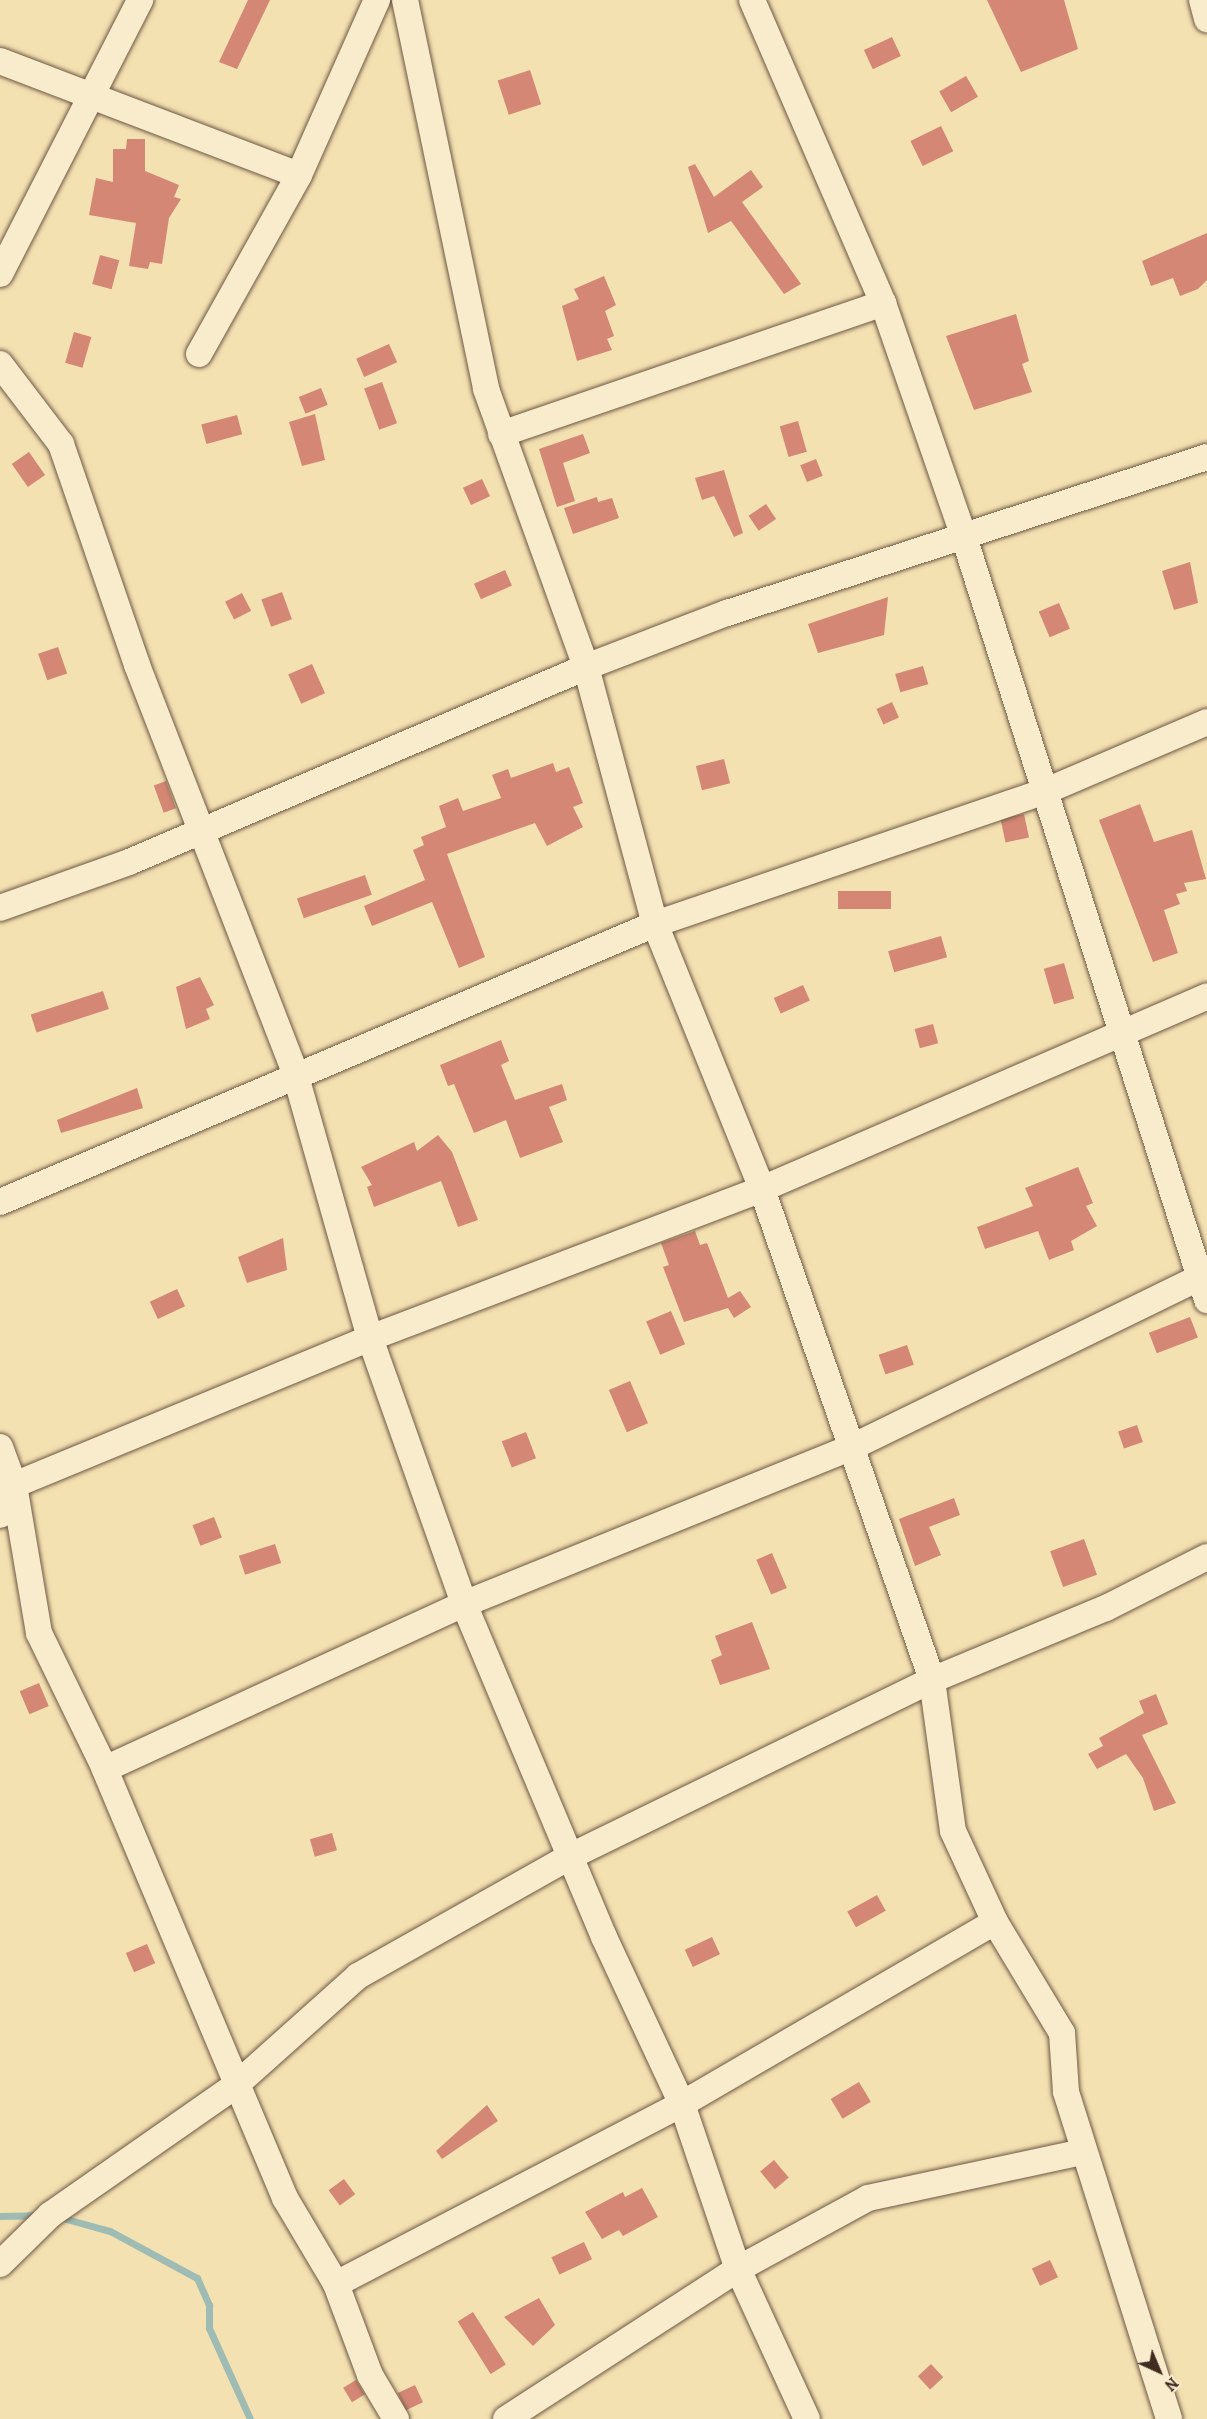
<!DOCTYPE html>
<style>
body{margin:0}
#map{position:relative;width:1207px;height:2419px;overflow:hidden;background:#f4e1b1;font-family:Alegreya,serif}
div>[style]{position:absolute}
[style*='--x']{left:calc(var(--x)*1px);top:calc(var(--y)*1px);width:calc(var(--w)*1px);rotate:calc(var(--a)*1deg)}
.stream>*{height:7px;margin:-3.5px;padding:0 3.5px;transform-origin:3.5px;border-radius:3.5px;background:#9ebcb3}
.building>*{inset:0;background:#d38774;transform-origin:0 0}
.roads{filter:drop-shadow(0 0 2px #6e5845) drop-shadow(0 0 2px #6e5845)}
.street>*{height:26px;margin:-13px;padding:0 13px;transform-origin:13px;border-radius:13px;background:#f8eccc}
span{translate:-50% -50%;white-space:nowrap;text-align:center;line-height:1.15;-webkit-text-stroke:4.5px #f8eccc;paint-order:stroke}
.north{position:absolute;left:1129px;top:2341px;width:60px;height:60px;-webkit-text-stroke:4px #f8eccc;paint-order:stroke;rotate:136deg;font-size:16px;font-weight:700;line-height:24px;text-align:center;color:#422b21}
.north::after{content:'';display:block;margin:auto;width:21px;height:27px;background:#422b21;clip-path:polygon(50% 0,100% 100%,50% 72%,0 100%)}
</style>
<div id="map">
<div class="stream">
<i style="--x:0;--y:2216;--w:39;--a:-1"></i>
<i style="--x:59;--y:2217;--w:53;--a:15.4"></i>
<i style="--x:110;--y:2231;--w:99;--a:28.4"></i>
<i style="--x:197;--y:2278;--w:30;--a:66"></i>
<i style="--x:209;--y:2305;--w:23;--a:90"></i>
<i style="--x:209;--y:2328;--w:100;--a:65.7"></i>
</div>
<div class="building">
<i style="clip-path:polygon(248px 0,270px 0,237px 69px,219px 62px)"></i>
<i style="clip-path:polygon(987px 0,1064px 0,1078px 49px,1021px 72px)"></i>
<i style="left:892px;top:37px;width:21px;height:31px;rotate:65deg"></i>
<i style="left:530px;top:70px;width:36px;height:34px;rotate:72deg"></i>
<i style="left:966px;top:76px;width:24px;height:31px;rotate:60deg"></i>
<i style="left:941px;top:126px;width:28px;height:34px;rotate:64deg"></i>
<i style="clip-path:polygon(127px 139px,145px 139px,145px 171px,179px 185px,174px 197px,181px 199px,169px 218px,162px 264px,150px 262px,148px 269px,129px 266px,136px 223px,89px 215px,96px 178px,113px 182px,113px 149px,126px 149px)"></i>
<i style="clip-path:polygon(695px 164px,714px 197px,751px 170px,763px 187px,742px 202px,801px 284px,784px 294px,731px 221px,708px 233px,688px 167px)"></i>
<i style="clip-path:polygon(1207px 233px,1207px 280px,1198px 289px,1180px 296px,1173px 278px,1151px 286px,1142px 261px)"></i>
<i style="left:100px;top:255px;width:20px;height:30px;rotate:15deg"></i>
<i style="clip-path:polygon(604px 276px,616px 305px,605px 311px,614px 336px,607px 339px,612px 350px,577px 361px,562px 306px,579px 299px,574px 289px)"></i>
<i style="clip-path:polygon(1016px 314px,1029px 361px,1022px 364px,1032px 392px,974px 410px,946px 336px)"></i>
<i style="left:74px;top:332px;width:18px;height:32px;rotate:16deg"></i>
<i style="left:389px;top:344px;width:20px;height:36px;rotate:66deg"></i>
<i style="left:382px;top:382px;width:44px;height:19px;rotate:70deg"></i>
<i style="left:321px;top:388px;width:18px;height:24px;rotate:68deg"></i>
<i style="clip-path:polygon(315px 414px,325px 460px,302px 466px,289px 422px)"></i>
<i style="left:237px;top:415px;width:20px;height:37px;rotate:75deg"></i>
<i style="left:798px;top:421px;width:32px;height:19px;rotate:74deg"></i>
<i style="clip-path:polygon(583px 434px,590px 453px,563px 463px,575px 501px,557px 507px,539px 449px)"></i>
<i style="left:29px;top:452px;width:28px;height:21px;rotate:55deg"></i>
<i style="left:816px;top:459px;width:18px;height:17px;rotate:68deg"></i>
<i style="clip-path:polygon(724px 470px,743px 533px,734px 537px,714px 496px,702px 500px,695px 478px)"></i>
<i style="left:482px;top:479px;width:19px;height:21px;rotate:65deg"></i>
<i style="clip-path:polygon(597px 497px,598px 502px,612px 498px,619px 518px,573px 534px,564px 508px)"></i>
<i style="left:766px;top:504px;width:18px;height:21px;rotate:56deg"></i>
<i style="clip-path:polygon(1190px 562px,1198px 603px,1174px 610px,1162px 571px)"></i>
<i style="left:505px;top:570px;width:17px;height:34px;rotate:66deg"></i>
<i style="left:282px;top:592px;width:29px;height:22px;rotate:70deg"></i>
<i style="left:242px;top:593px;width:20px;height:19px;rotate:63deg"></i>
<i style="clip-path:polygon(888px 597px,884px 635px,818px 653px,808px 624px)"></i>
<i style="left:1059px;top:603px;width:28px;height:22px;rotate:67deg"></i>
<i style="left:58px;top:647px;width:28px;height:21px;rotate:71deg"></i>
<i style="left:312px;top:664px;width:32px;height:26px;rotate:66deg"></i>
<i style="left:923px;top:666px;width:19px;height:29px;rotate:74deg"></i>
<i style="left:892px;top:702px;width:17px;height:17px;rotate:66deg"></i>
<i style="left:724px;top:759px;width:25px;height:29px;rotate:76deg"></i>
<i style="clip-path:polygon(553px 763px,556px 772px,569px 767px,583px 803px,573px 807px,583px 827px,547px 846px,535px 823px,447px 854px,485px 957px,459px 968px,432px 902px,372px 926px,364px 906px,425px 880px,413px 850px,424px 845px,421px 837px,446px 827px,439px 806px,458px 798px,463px 811px,501px 798px,492px 775px,508px 769px,511px 778px)"></i>
<i style="left:166px;top:781px;width:29px;height:13px;rotate:70deg"></i>
<i style="clip-path:polygon(1140px 804px,1154px 842px,1192px 830px,1206px 879px,1184px 883px,1187px 891px,1176px 894px,1180px 904px,1164px 910px,1178px 953px,1153px 962px,1099px 820px)"></i>
<i style="left:1024px;top:814px;width:24px;height:24px;rotate:78deg"></i>
<i style="left:365px;top:875px;width:21px;height:72px;rotate:71deg"></i>
<i style="left:891px;top:891px;width:18px;height:53px;rotate:90deg"></i>
<i style="left:941px;top:936px;width:22px;height:55px;rotate:74deg"></i>
<i style="left:1064px;top:963px;width:37px;height:21px;rotate:74deg"></i>
<i style="clip-path:polygon(200px 977px,214px 1005px,206px 1009px,210px 1019px,186px 1029px,176px 987px)"></i>
<i style="left:803px;top:985px;width:17px;height:32px;rotate:66deg"></i>
<i style="left:103px;top:991px;width:19px;height:76px;rotate:72deg"></i>
<i style="left:933px;top:1024px;width:20px;height:19px;rotate:75deg"></i>
<i style="clip-path:polygon(501px 1040px,509px 1061px,501px 1065px,515px 1100px,562px 1084px,567px 1100px,549px 1107px,563px 1142px,520px 1158px,506px 1120px,474px 1133px,454px 1084px,448px 1086px,440px 1065px)"></i>
<i style="clip-path:polygon(137px 1088px,143px 1108px,61px 1133px,57px 1120px)"></i>
<i style="clip-path:polygon(438px 1135px,452px 1152px,478px 1220px,458px 1227px,441px 1181px,374px 1207px,367px 1187px,372px 1185px,361px 1167px,414px 1142px,417px 1151px)"></i>
<i style="clip-path:polygon(1078px 1167px,1093px 1203px,1086px 1206px,1097px 1226px,1071px 1241px,1074px 1250px,1049px 1260px,1038px 1231px,985px 1249px,977px 1227px,1033px 1206px,1025px 1188px)"></i>
<i style="clip-path:polygon(695px 1231px,700px 1245px,707px 1243px,728px 1298px,740px 1291px,751px 1307px,734px 1318px,728px 1308px,684px 1322px,663px 1267px,669px 1265px,661px 1243px)"></i>
<i style="clip-path:polygon(283px 1238px,287px 1270px,247px 1283px,238px 1257px)"></i>
<i style="left:177px;top:1289px;width:19px;height:30px;rotate:65deg"></i>
<i style="left:671px;top:1311px;width:36px;height:27px;rotate:67deg"></i>
<i style="left:1190px;top:1317px;width:22px;height:44px;rotate:69deg"></i>
<i style="left:907px;top:1345px;width:21px;height:30px;rotate:71deg"></i>
<i style="left:630px;top:1381px;width:46px;height:23px;rotate:67deg"></i>
<i style="left:1137px;top:1425px;width:18px;height:20px;rotate:71deg"></i>
<i style="left:526px;top:1432px;width:28px;height:26px;rotate:69deg"></i>
<i style="clip-path:polygon(954px 1498px,960px 1515px,929px 1527px,941px 1555px,915px 1566px,899px 1519px)"></i>
<i style="left:214px;top:1517px;width:22px;height:23px;rotate:69deg"></i>
<i style="left:1084px;top:1539px;width:38px;height:36px;rotate:70deg"></i>
<i style="left:275px;top:1544px;width:20px;height:38px;rotate:72deg"></i>
<i style="left:772px;top:1553px;width:38px;height:17px;rotate:67deg"></i>
<i style="clip-path:polygon(752px 1622px,770px 1669px,720px 1685px,711px 1660px,722px 1655px,715px 1636px)"></i>
<i style="left:39px;top:1683px;width:25px;height:21px;rotate:67deg"></i>
<i style="clip-path:polygon(1156px 1694px,1168px 1724px,1142px 1735px,1176px 1803px,1154px 1811px,1143px 1778px,1126px 1754px,1097px 1769px,1088px 1754px,1103px 1746px,1099px 1738px,1144px 1713px,1139px 1701px)"></i>
<i style="left:332px;top:1833px;width:18px;height:23px;rotate:74deg"></i>
<i style="left:877px;top:1895px;width:18px;height:34px;rotate:61deg"></i>
<i style="left:712px;top:1937px;width:19px;height:30px;rotate:65deg"></i>
<i style="left:147px;top:1944px;width:21px;height:23px;rotate:67deg"></i>
<i style="left:859px;top:2082px;width:23px;height:33px;rotate:59deg"></i>
<i style="clip-path:polygon(487px 2105px,498px 2121px,442px 2159px,436px 2151px)"></i>
<i style="left:774px;top:2160px;width:23px;height:18px;rotate:50deg"></i>
<i style="left:344px;top:2179px;width:19px;height:19px;rotate:54deg"></i>
<i style="clip-path:polygon(642px 2188px,658px 2217px,623px 2236px,619px 2230px,602px 2239px,585px 2212px,623px 2192px,625px 2197px)"></i>
<i style="left:584px;top:2242px;width:19px;height:36px;rotate:65deg"></i>
<i style="left:1050px;top:2260px;width:19px;height:20px;rotate:65deg"></i>
<i style="clip-path:polygon(539px 2298px,555px 2325px,533px 2346px,504px 2317px)"></i>
<i style="left:473px;top:2312px;width:62px;height:18px;rotate:58deg"></i>
<i style="left:931px;top:2364px;width:18px;height:18px;rotate:47deg"></i>
<i style="left:356px;top:2380px;width:17px;height:15px;rotate:59deg"></i>
<i style="left:415px;top:2385px;width:19px;height:19px;rotate:65deg"></i>
</div>
<div class="roads">
<div class="street">
<i style="--x:405;--y:0;--w:397;--a:78.2"></i>
<i style="--x:486;--y:389;--w:295;--a:70.2"></i>
<i style="--x:586;--y:667;--w:266;--a:75"></i>
<i style="--x:655;--y:924;--w:286;--a:68"></i>
<i style="--x:762;--y:1189;--w:520;--a:70.9"></i>
<i style="--x:932;--y:1680;--w:152;--a:82.1"></i>
<i style="--x:953;--y:1831;--w:100;--a:65.2"></i>
<i style="--x:995;--y:1922;--w:130;--a:58.9"></i>
<i style="--x:1062;--y:2033;--w:59;--a:86.1"></i>
<i style="--x:1066;--y:2092;--w:343;--a:72.5"></i>
<i style="--x:752;--y:0;--w:330;--a:66.6"></i>
<i style="--x:883;--y:303;--w:248;--a:70.9"></i>
<i style="--x:964;--y:537;--w:801;--a:72.33"></i>
<i style="--x:1202;--y:0;--w:20;--a:75"></i>
<i style="--x:0;--y:61;--w:320;--a:20.9"></i>
<i style="--x:0;--y:274;--w:308;--a:-62.9"></i>
<i style="--x:199;--y:354;--w:205;--a:-60.8"></i>
<i style="--x:299;--y:175;--w:192;--a:-66"></i>
<i style="--x:0;--y:364;--w:101;--a:52.7"></i>
<i style="--x:61;--y:444;--w:234;--a:71"></i>
<i style="--x:137;--y:665;--w:438;--a:68.8"></i>
<i style="--x:295;--y:1073;--w:275;--a:74.2"></i>
<i style="--x:370;--y:1338;--w:282;--a:70.5"></i>
<i style="--x:464;--y:1604;--w:361;--a:67.2"></i>
<i style="--x:604;--y:1937;--w:184;--a:65"></i>
<i style="--x:682;--y:2104;--w:174;--a:71.3"></i>
<i style="--x:738;--y:2269;--w:165;--a:65.3"></i>
<i style="--x:501;--y:434;--w:404;--a:-18.9"></i>
<i style="--x:0;--y:908;--w:137;--a:-19.6"></i>
<i style="--x:129;--y:862;--w:497;--a:-23.1"></i>
<i style="--x:586;--y:667;--w:151;--a:-21"></i>
<i style="--x:727;--y:613;--w:505;--a:-18"></i>
<i style="--x:0;--y:1202;--w:712;--a:-23"></i>
<i style="--x:655;--y:924;--w:413;--a:-18.8"></i>
<i style="--x:1046;--y:791;--w:175;--a:-23.2"></i>
<i style="--x:0;--y:1447;--w:40;--a:69.8"></i>
<i style="--x:14;--y:1485;--w:33;--a:115"></i>
<i style="--x:105;--y:1769;--w:395;--a:-24.7"></i>
<i style="--x:464;--y:1604;--w:414;--a:-22"></i>
<i style="--x:848;--y:1449;--w:399;--a:-26"></i>
<i style="--x:0;--y:2264;--w:70;--a:-44.4"></i>
<i style="--x:50;--y:2215;--w:226;--a:-34.9"></i>
<i style="--x:235;--y:2086;--w:165;--a:-41.8"></i>
<i style="--x:358;--y:1976;--w:247;--a:-29.4"></i>
<i style="--x:573;--y:1855;--w:399;--a:-26"></i>
<i style="--x:932;--y:1680;--w:188;--a:-22.5"></i>
<i style="--x:1106;--y:1608;--w:113;--a:-26.8"></i>
<i style="--x:336;--y:2284;--w:390;--a:-27.5"></i>
<i style="--x:682;--y:2104;--w:362;--a:-30.2"></i>
<i style="--x:396;--y:2419;--w:51;--a:-120.6"></i>
<i style="--x:370;--y:2375;--w:97;--a:-110.5"></i>
<i style="--x:336;--y:2284;--w:100;--a:-120.7"></i>
<i style="--x:285;--y:2198;--w:465;--a:-112.8"></i>
<i style="--x:105;--y:1769;--w:151;--a:-115.9"></i>
<i style="--x:39;--y:1633;--w:150;--a:-99.6"></i>
<i style="--x:14;--y:1485;--w:385;--a:-22.4"></i>
<i style="--x:370;--y:1338;--w:419;--a:-20.8"></i>
<i style="--x:762;--y:1189;--w:485;--a:-23.4"></i>
<i style="--x:506;--y:2419;--w:276;--a:-32.9"></i>
<i style="--x:738;--y:2269;--w:148;--a:-28.6"></i>
<i style="--x:868;--y:2198;--w:220;--a:-12.1"></i>
</div>
</div>
<div class="north">N</div>
</div>
